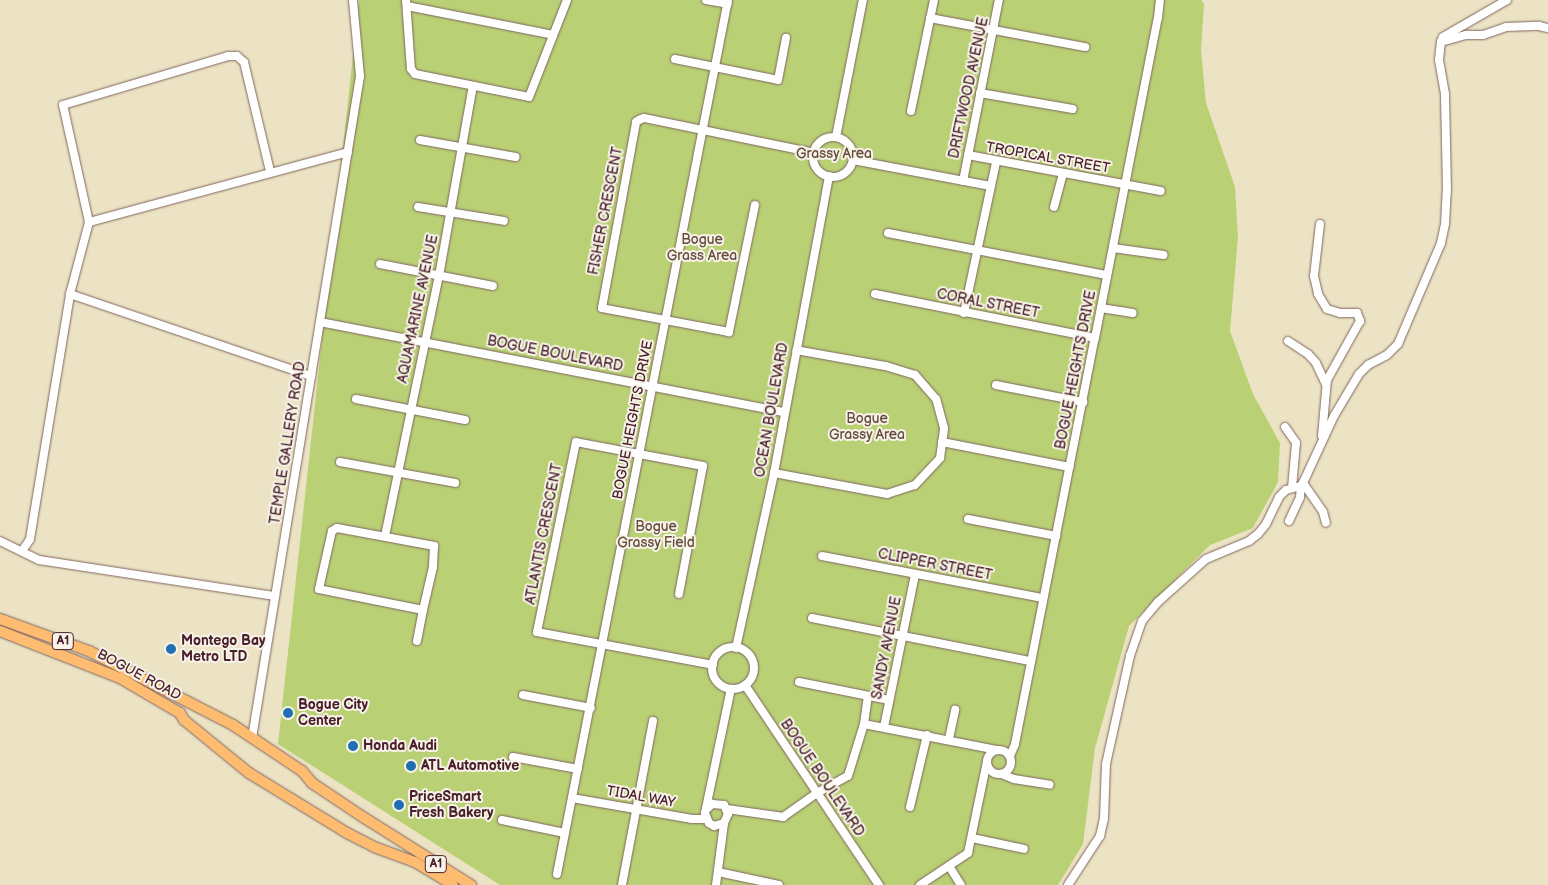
<!DOCTYPE html>
<style>
body{margin:0}
#map{position:relative;width:1548px;height:885px;overflow:hidden;background:#ebe3c3;font-family:"Balsamiq Sans",sans-serif}
div>[style]{position:absolute}
[style*='--x']{left:calc(var(--x)*1px);top:calc(var(--y)*1px);width:calc(var(--w)*1px);rotate:calc(var(--a)*1deg)}
.green>*{inset:0;background:#b9d075}
.roads{filter:drop-shadow(0 0 1px #826460) drop-shadow(0 0 1px #826460)}
.minor>*{height:8px;margin:-4px;padding:0 4px;transform-origin:4px;border-radius:4px;background:#fff}
.minor>.ring{margin:-4px;padding:0;box-sizing:content-box;background:none;border:8px solid #fff;border-radius:50%}
.major>*{height:10px;margin:-5px;padding:0 5px;transform-origin:5px;border-radius:5px;background:#febc70}
.dots>*{width:14px;height:14px;translate:-50% -50%;box-sizing:border-box;border:2px solid #f7f3e8;border-radius:50%}
span{translate:-50% -50%;white-space:nowrap;text-align:center;line-height:1.15;-webkit-text-stroke:4px #f7f3e8;paint-order:stroke}
.shield-label span{padding:1px 4px;background:#f7f3e8;border:1px solid;border-radius:4px;-webkit-text-stroke-width:0}
.shield-label{font-size:12px;color:#4a1f2b;font-weight:700}
.street-label{font-size:14px;color:#4a1f2b}
.park-label{font-size:14px;color:#664b3e}
.poi-label{font-size:14px;color:#4a1f2b;font-weight:700}
.left{translate:0 -50%;text-align:left}
</style>
<div id="map">
<div class="green">
<i style="clip-path:polygon(359px 0,1201px 0,1204px 4px,1201px 50px,1206px 103px,1235px 187px,1238px 237px,1230px 331px,1253px 394px,1280px 443px,1278px 482px,1253px 528px,1210px 545px,1129px 626px,1095px 748px,1083px 844px,1058px 885px,500px 885px,278px 744px)"></i>
</div>
<div class="roads">
<div class="minor">
<i style="--x:406;--y:0;--w:69;--a:85.9"></i>
<i style="--x:411;--y:69;--w:6;--a:51"></i>
<i style="--x:415;--y:74;--w:116;--a:11.4"></i>
<i style="--x:529;--y:97;--w:104;--a:-68.6"></i>
<i style="--x:706;--y:0;--w:22;--a:10"></i>
<i style="--x:407;--y:6;--w:149;--a:11.2"></i>
<i style="--x:930;--y:18;--w:158;--a:10.6"></i>
<i style="--x:1441;--y:42;--w:26;--a:-16"></i>
<i style="--x:1466;--y:35;--w:17;--a:0"></i>
<i style="--x:1483;--y:35;--w:24;--a:-19"></i>
<i style="--x:1506;--y:27;--w:33;--a:-2"></i>
<i style="--x:1539;--y:26;--w:9;--a:13"></i>
<i style="--x:675;--y:59;--w:105;--a:11.5"></i>
<i style="--x:778;--y:80;--w:43;--a:-79.2"></i>
<i style="--x:980;--y:93;--w:94;--a:9.8"></i>
<i style="--x:911;--y:111;--w:113;--a:-78.3"></i>
<i style="--x:836;--y:137;--w:140;--a:-78.9"></i>
<i class="ring" style="left:813px;top:137px;width:32px;height:32px"></i>
<i style="--x:420;--y:140;--w:97;--a:10.1"></i>
<i style="--x:968;--y:155;--w:196;--a:10.6"></i>
<i style="--x:853;--y:160;--w:140;--a:10.7"></i>
<i style="--x:963;--y:181;--w:185;--a:-78.8"></i>
<i style="--x:755;--y:205;--w:130;--a:101.6"></i>
<i style="--x:729;--y:332;--w:129;--a:-169.3"></i>
<i style="--x:602;--y:308;--w:189;--a:-79.6"></i>
<i style="--x:636;--y:122;--w:4;--a:-34"></i>
<i style="--x:639;--y:120;--w:5;--a:-22"></i>
<i style="--x:644;--y:118;--w:174;--a:11.6"></i>
<i style="--x:418;--y:207;--w:87;--a:9.2"></i>
<i style="--x:1054;--y:207;--w:35;--a:-75"></i>
<i style="--x:89;--y:222;--w:268;--a:-15.1"></i>
<i style="--x:1320;--y:224;--w:52;--a:96.6"></i>
<i style="--x:1314;--y:276;--w:18;--a:77"></i>
<i style="--x:1318;--y:294;--w:17;--a:59"></i>
<i style="--x:1327;--y:309;--w:14;--a:17"></i>
<i style="--x:1340;--y:313;--w:17;--a:0"></i>
<i style="--x:1357;--y:313;--w:9;--a:69"></i>
<i style="--x:1360;--y:321;--w:68;--a:119.2"></i>
<i style="--x:1327;--y:380;--w:56;--a:95.1"></i>
<i style="--x:888;--y:233;--w:223;--a:10.9"></i>
<i style="--x:1113;--y:248;--w:51;--a:7.8"></i>
<i style="--x:380;--y:264;--w:115;--a:11"></i>
<i style="--x:70;--y:294;--w:255;--a:18.8"></i>
<i style="--x:875;--y:294;--w:224;--a:11.3"></i>
<i style="--x:1101;--y:308;--w:32;--a:9"></i>
<i style="--x:964;--y:313;--w:154;--a:-78"></i>
<i style="--x:320;--y:322;--w:473;--a:11"></i>
<i style="--x:1288;--y:341;--w:24;--a:33"></i>
<i style="--x:1308;--y:354;--w:12;--a:48"></i>
<i style="--x:1316;--y:363;--w:23;--a:65"></i>
<i style="--x:996;--y:385;--w:89;--a:11.1"></i>
<i style="--x:356;--y:399;--w:111;--a:10.9"></i>
<i style="--x:1285;--y:427;--w:19;--a:55"></i>
<i style="--x:1296;--y:443;--w:45;--a:95.1"></i>
<i style="--x:942;--y:442;--w:130;--a:11.1"></i>
<i style="--x:340;--y:462;--w:117;--a:10.3"></i>
<i style="--x:774;--y:473;--w:115;--a:10.5"></i>
<i style="--x:887;--y:494;--w:29;--a:-18"></i>
<i style="--x:915;--y:485;--w:37;--a:-47"></i>
<i style="--x:940;--y:458;--w:30;--a:-82"></i>
<i style="--x:944;--y:428;--w:30;--a:-105"></i>
<i style="--x:936;--y:399;--w:32;--a:-131"></i>
<i style="--x:915;--y:375;--w:31;--a:-163"></i>
<i style="--x:885;--y:366;--w:90;--a:-169.8"></i>
<i style="--x:1303;--y:483;--w:35;--a:55"></i>
<i style="--x:1323;--y:512;--w:11;--a:75"></i>
<i style="--x:968;--y:519;--w:90;--a:10.9"></i>
<i style="--x:1289;--y:521;--w:26;--a:-65"></i>
<i style="--x:1300;--y:497;--w:11;--a:-85"></i>
<i style="--x:337;--y:528;--w:99;--a:10.5"></i>
<i style="--x:434;--y:546;--w:21;--a:93"></i>
<i style="--x:433;--y:567;--w:44;--a:103.1"></i>
<i style="--x:423;--y:610;--w:106;--a:-168.6"></i>
<i style="--x:319;--y:589;--w:59;--a:-77.4"></i>
<i style="--x:332;--y:531;--w:6;--a:-31"></i>
<i style="--x:385;--y:536;--w:266;--a:-78.3"></i>
<i style="--x:439;--y:276;--w:193;--a:-79.9"></i>
<i style="--x:0;--y:541;--w:43;--a:26"></i>
<i style="--x:39;--y:560;--w:239;--a:8.7"></i>
<i style="--x:22;--y:551;--w:14;--a:-56"></i>
<i style="--x:30;--y:539;--w:248;--a:-80.7"></i>
<i style="--x:70;--y:294;--w:74;--a:-75.2"></i>
<i style="--x:89;--y:222;--w:120;--a:-102.5"></i>
<i style="--x:63;--y:105;--w:172;--a:-16.5"></i>
<i style="--x:228;--y:56;--w:9;--a:0"></i>
<i style="--x:237;--y:56;--w:9;--a:41"></i>
<i style="--x:244;--y:62;--w:112;--a:76.6"></i>
<i style="--x:822;--y:556;--w:225;--a:10.8"></i>
<i style="--x:679;--y:594;--w:130;--a:-79.4"></i>
<i style="--x:703;--y:466;--w:129;--a:-169.3"></i>
<i style="--x:576;--y:442;--w:194;--a:101.6"></i>
<i style="--x:537;--y:632;--w:179;--a:10.6"></i>
<i style="--x:812;--y:618;--w:222;--a:11.2"></i>
<i style="--x:417;--y:641;--w:32;--a:-79"></i>
<i class="ring" style="left:712px;top:647px;width:34px;height:34px"></i>
<i style="--x:736;--y:648;--w:179;--a:-77.7"></i>
<i style="--x:774;--y:473;--w:302;--a:-79.5"></i>
<i style="--x:799;--y:682;--w:92;--a:11.3"></i>
<i style="--x:745;--y:685;--w:241;--a:56.2"></i>
<i style="--x:523;--y:695;--w:69;--a:10.8"></i>
<i style="--x:864;--y:724;--w:136;--a:11.1"></i>
<i style="--x:884;--y:727;--w:155;--a:-78.5"></i>
<i style="--x:252;--y:738;--w:671;--a:-80.73"></i>
<i style="--x:360;--y:76;--w:76;--a:-95.3"></i>
<i style="--x:949;--y:739;--w:30;--a:-78"></i>
<i class="ring" style="left:987px;top:750px;width:16px;height:16px"></i>
<i style="--x:1010;--y:756;--w:13;--a:-67"></i>
<i style="--x:1015;--y:744;--w:414;--a:-78.9"></i>
<i style="--x:1095;--y:338;--w:326;--a:-78.9"></i>
<i style="--x:1158;--y:18;--w:18;--a:-84"></i>
<i style="--x:513;--y:757;--w:66;--a:10.5"></i>
<i style="--x:1002;--y:774;--w:13;--a:23"></i>
<i style="--x:1014;--y:779;--w:36;--a:9"></i>
<i style="--x:572;--y:798;--w:122;--a:9.9"></i>
<i style="--x:692;--y:819;--w:14;--a:0"></i>
<i style="--x:910;--y:807;--w:74;--a:-76.7"></i>
<i style="--x:708;--y:808;--w:6;--a:-45"></i>
<i style="--x:712;--y:804;--w:12;--a:5"></i>
<i style="--x:724;--y:805;--w:10;--a:66"></i>
<i style="--x:728;--y:814;--w:10;--a:114"></i>
<i style="--x:724;--y:823;--w:10;--a:163"></i>
<i style="--x:714;--y:826;--w:6;--a:-149"></i>
<i style="--x:709;--y:823;--w:11;--a:-112"></i>
<i style="--x:705;--y:813;--w:127;--a:-78.2"></i>
<i style="--x:727;--y:809;--w:57;--a:8.1"></i>
<i style="--x:783;--y:817;--w:42;--a:-35.2"></i>
<i style="--x:817;--y:793;--w:35;--a:-29"></i>
<i style="--x:848;--y:776;--w:54;--a:-72.9"></i>
<i style="--x:864;--y:724;--w:28;--a:-82"></i>
<i style="--x:502;--y:820;--w:64;--a:11.7"></i>
<i style="--x:972;--y:838;--w:53;--a:11.9"></i>
<i style="--x:949;--y:866;--w:22;--a:58"></i>
<i style="--x:718;--y:872;--w:62;--a:12"></i>
<i style="--x:557;--y:874;--w:891;--a:-78.93"></i>
<i style="--x:622;--y:885;--w:167;--a:-79.3"></i>
<i style="--x:716;--y:885;--w:63;--a:-82.6"></i>
<i style="--x:920;--y:885;--w:58;--a:-33.7"></i>
<i style="--x:968;--y:853;--w:94;--a:-78.3"></i>
<i style="--x:1068;--y:885;--w:59;--a:-56.9"></i>
<i style="--x:1100;--y:836;--w:18;--a:-77"></i>
<i style="--x:1104;--y:818;--w:54;--a:-87.9"></i>
<i style="--x:1106;--y:764;--w:111;--a:-77.5"></i>
<i style="--x:1130;--y:656;--w:37;--a:-71"></i>
<i style="--x:1142;--y:621;--w:25;--a:-50"></i>
<i style="--x:1158;--y:602;--w:64;--a:-41.9"></i>
<i style="--x:1206;--y:559;--w:47;--a:-22.7"></i>
<i style="--x:1249;--y:541;--w:11;--a:-38"></i>
<i style="--x:1258;--y:534;--w:13;--a:-51"></i>
<i style="--x:1266;--y:524;--w:30;--a:-64"></i>
<i style="--x:1279;--y:497;--w:10;--a:-45"></i>
<i style="--x:1286;--y:490;--w:16;--a:-15"></i>
<i style="--x:1301;--y:486;--w:4;--a:-56"></i>
<i style="--x:1303;--y:483;--w:74;--a:-65.2"></i>
<i style="--x:1334;--y:416;--w:49;--a:-59.2"></i>
<i style="--x:1359;--y:374;--w:13;--a:-45"></i>
<i style="--x:1368;--y:365;--w:21;--a:-28"></i>
<i style="--x:1387;--y:355;--w:16;--a:-45"></i>
<i style="--x:1398;--y:344;--w:110;--a:-66.9"></i>
<i style="--x:1441;--y:243;--w:19;--a:-78"></i>
<i style="--x:1445;--y:224;--w:33;--a:-87"></i>
<i style="--x:1447;--y:191;--w:97;--a:-91.2"></i>
<i style="--x:1445;--y:94;--w:35;--a:-100"></i>
<i style="--x:1439;--y:60;--w:18;--a:-84"></i>
<i style="--x:1441;--y:42;--w:5;--a:-68"></i>
<i style="--x:1443;--y:37;--w:74;--a:-30"></i>
</div>
<div class="major">
<i style="--x:0;--y:619;--w:95;--a:19.8"></i>
<i style="--x:89;--y:651;--w:162;--a:27.2"></i>
<i style="--x:233;--y:725;--w:83;--a:33.7"></i>
<i style="--x:302;--y:771;--w:16;--a:50"></i>
<i style="--x:312;--y:783;--w:61;--a:33.7"></i>
<i style="--x:363;--y:817;--w:128;--a:32.2"></i>
<i style="--x:0;--y:631;--w:129;--a:21.4"></i>
<i style="--x:120;--y:678;--w:69;--a:30.3"></i>
<i style="--x:180;--y:713;--w:8;--a:60"></i>
<i style="--x:184;--y:720;--w:84;--a:39.2"></i>
<i style="--x:249;--y:773;--w:115;--a:31.5"></i>
<i style="--x:347;--y:833;--w:30;--a:27"></i>
<i style="--x:374;--y:847;--w:44;--a:20.1"></i>
<i style="--x:415;--y:862;--w:44;--a:31.2"></i>
</div>
</div>
<div class="dots">
<i style="left:171px;top:649px;background:#1f6fb2"></i>
<i style="left:288px;top:713px;background:#1f6fb2"></i>
<i style="left:353px;top:746px;background:#1f6fb2"></i>
<i style="left:411px;top:766px;background:#1f6fb2"></i>
<i style="left:399px;top:805px;background:#1f6fb2"></i>
</div>
<div class="shield-label">
<span style="left:63px;top:641px">A1</span>
<span style="left:436px;top:864px">A1</span>
</div>
<div class="street-label">
<span style="left:969px;top:88px;rotate:-78deg">DRIFTWOOD AVENUE</span>
<span style="left:1048px;top:158px;rotate:10deg">TROPICAL STREET</span>
<span style="left:606px;top:211px;rotate:-79deg">FISHER CRESCENT</span>
<span style="left:988px;top:304px;rotate:11deg">CORAL STREET</span>
<span style="left:418px;top:309px;rotate:-78deg">AQUAMARINE AVENUE</span>
<span style="left:555px;top:354px;rotate:11deg">BOGUE BOULEVARD</span>
<span style="left:1076px;top:370px;rotate:-79deg">BOGUE HEIGHTS DRIVE</span>
<span style="left:772px;top:410px;rotate:-80deg">OCEAN BOULEVARD</span>
<span style="left:633px;top:420px;rotate:-79deg">BOGUE HEIGHTS DRIVE</span>
<span style="left:288px;top:443px;rotate:-81deg">TEMPLE GALLERY ROAD</span>
<span style="left:544px;top:534px;rotate:-79deg">ATLANTIS CRESCENT</span>
<span style="left:935px;top:565px;rotate:11deg">CLIPPER STREET</span>
<span style="left:887px;top:648px;rotate:-79deg">SANDY AVENUE</span>
<span style="left:139px;top:675px;rotate:28deg">BOGUE ROAD</span>
<span style="left:822px;top:778px;rotate:56deg">BOGUE BOULEVARD</span>
<span style="left:641px;top:797px;rotate:10deg">TIDAL WAY</span>
</div>
<div class="park-label">
<span style="left:834px;top:154px">Grassy Area</span>
<span style="left:702px;top:248px">Bogue<br>Grass Area</span>
<span style="left:867px;top:427px">Bogue<br>Grassy Area</span>
<span style="left:656px;top:535px">Bogue<br>Grassy Field</span>
</div>
<div class="poi-label">
<span class="left" style="left:181px;top:649px">Montego Bay<br>Metro LTD</span>
<span class="left" style="left:298px;top:713px">Bogue City<br>Center</span>
<span class="left" style="left:363px;top:746px">Honda Audi</span>
<span class="left" style="left:421px;top:766px">ATL Automotive</span>
<span class="left" style="left:409px;top:805px">PriceSmart<br>Fresh Bakery</span>
</div>
</div>
